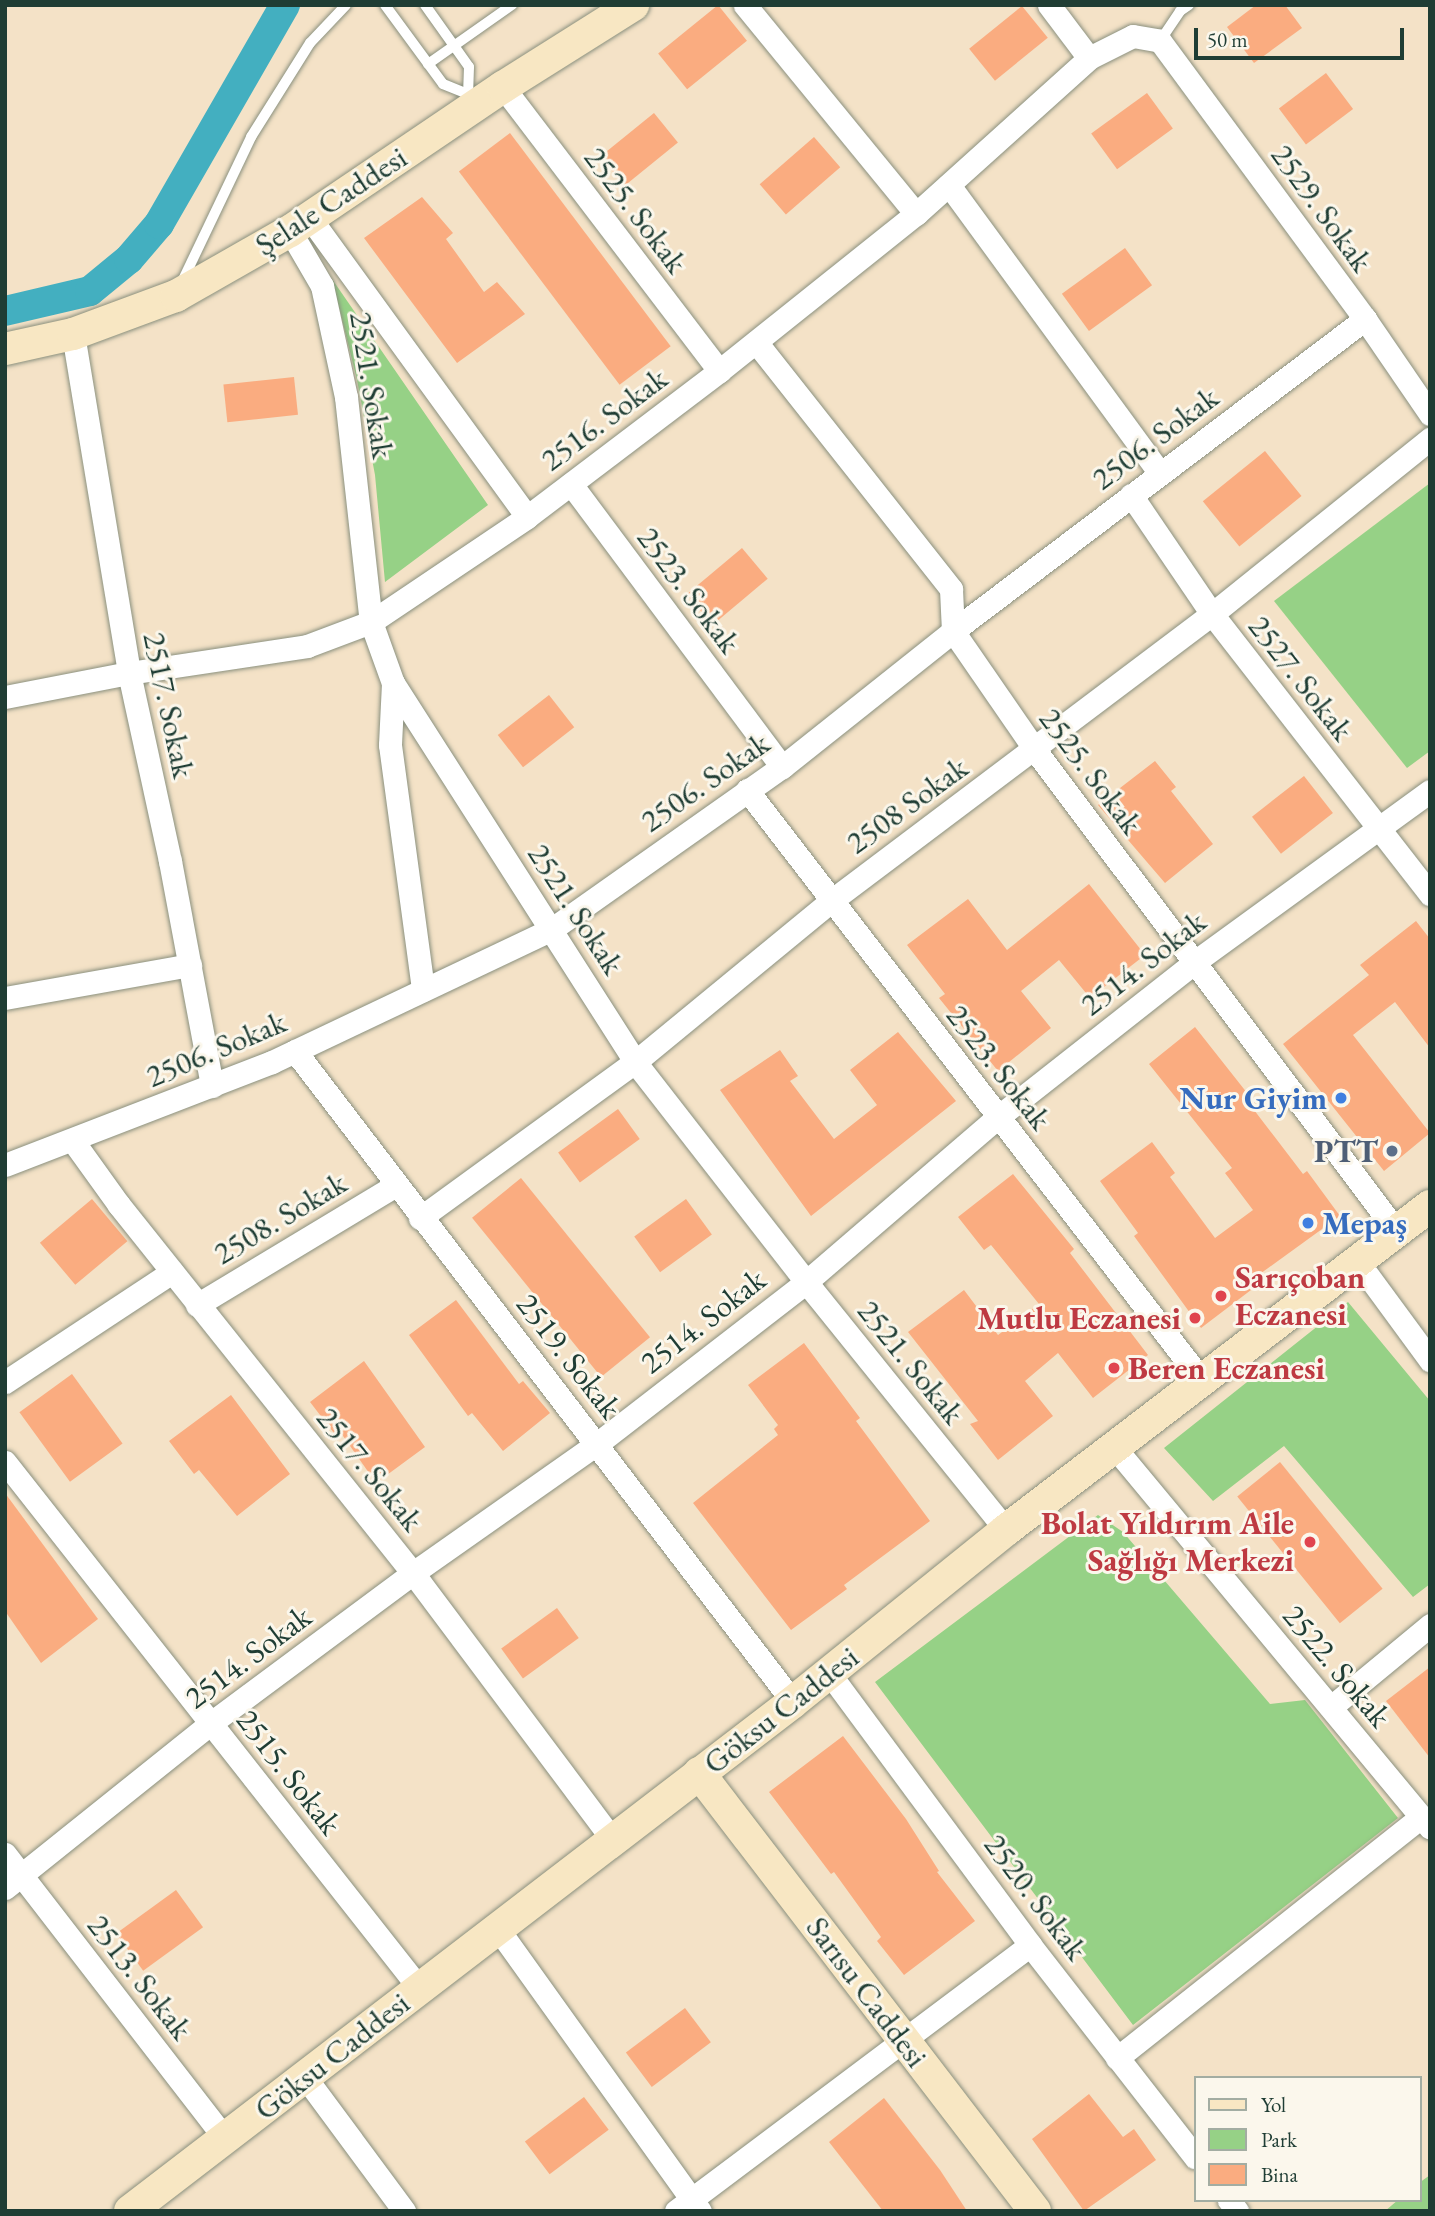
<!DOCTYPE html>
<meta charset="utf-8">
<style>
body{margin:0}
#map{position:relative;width:1435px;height:2216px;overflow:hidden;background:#f4e2c7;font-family:"EB Garamond",serif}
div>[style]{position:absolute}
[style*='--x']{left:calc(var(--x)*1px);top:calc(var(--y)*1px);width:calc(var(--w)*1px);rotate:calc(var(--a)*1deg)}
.green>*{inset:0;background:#96d186}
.canal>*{height:30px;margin:-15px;padding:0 15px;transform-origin:15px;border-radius:15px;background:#43afc0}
.building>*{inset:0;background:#faac80;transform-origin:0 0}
.roads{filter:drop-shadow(0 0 2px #8a907e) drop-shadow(0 0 2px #8a907e)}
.lane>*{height:10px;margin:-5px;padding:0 5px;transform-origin:5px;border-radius:5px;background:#fff}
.street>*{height:23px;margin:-11.5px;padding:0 11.5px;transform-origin:11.5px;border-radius:11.5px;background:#fff}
.secondary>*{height:32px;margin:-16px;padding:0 16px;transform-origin:16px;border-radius:16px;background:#f8e7c3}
.dots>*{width:19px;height:19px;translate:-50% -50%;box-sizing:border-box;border:4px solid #fbf7ec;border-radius:50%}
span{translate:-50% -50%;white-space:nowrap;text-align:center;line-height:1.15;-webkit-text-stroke:6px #fbf7ec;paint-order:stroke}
.street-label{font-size:32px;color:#1f3d34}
.shop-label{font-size:32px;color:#366cbe;font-weight:700}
.right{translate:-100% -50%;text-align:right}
.left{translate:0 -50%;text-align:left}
.service-label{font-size:32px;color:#4e5e75;font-weight:700}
.health-label{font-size:32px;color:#be3a42;font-weight:700}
.frame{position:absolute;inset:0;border:7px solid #1f3d34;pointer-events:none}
.legend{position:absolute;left:1194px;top:2076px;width:228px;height:126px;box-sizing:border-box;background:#fbf7ec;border:2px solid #a3ada2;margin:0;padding:9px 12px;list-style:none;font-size:21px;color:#1f3d34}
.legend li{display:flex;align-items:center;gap:14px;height:35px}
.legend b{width:35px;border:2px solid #a3ada2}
.scale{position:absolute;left:1194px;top:28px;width:210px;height:32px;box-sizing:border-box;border:4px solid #1f3d34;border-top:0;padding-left:9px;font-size:21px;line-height:24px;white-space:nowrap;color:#1f3d34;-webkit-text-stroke:5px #fbf7ec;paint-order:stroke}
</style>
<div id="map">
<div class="green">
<i style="clip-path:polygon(332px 279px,488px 505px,385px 582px,375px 475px,357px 380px)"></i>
<i style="clip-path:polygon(1430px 483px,1430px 751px,1407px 768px,1274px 601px)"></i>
<i style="clip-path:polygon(1348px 1302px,1430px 1401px,1430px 1584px,1413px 1597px,1284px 1446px,1213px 1501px,1164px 1448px)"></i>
<i style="clip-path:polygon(1098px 1515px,1123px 1532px,1270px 1704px,1305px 1700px,1398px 1818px,1133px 2025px,875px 1682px)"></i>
<i style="clip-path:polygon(1430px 2175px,1430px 2211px,1385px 2211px,1398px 2200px,1419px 2200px,1419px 2183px)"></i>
</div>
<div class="canal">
<i style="--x:5;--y:311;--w:87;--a:-13.2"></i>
<i style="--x:90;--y:291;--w:50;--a:-39.4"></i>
<i style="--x:129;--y:259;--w:46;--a:-49.4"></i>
<i style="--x:159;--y:224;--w:253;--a:-60.1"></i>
</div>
<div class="building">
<i style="left:718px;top:5px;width:46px;height:77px;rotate:51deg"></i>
<i style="clip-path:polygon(1256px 5px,1285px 5px,1302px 28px,1254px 63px,1227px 27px)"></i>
<i style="left:1022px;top:6px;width:41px;height:68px;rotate:51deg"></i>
<i style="left:1326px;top:73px;width:45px;height:59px;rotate:53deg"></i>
<i style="left:1147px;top:93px;width:44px;height:69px;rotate:54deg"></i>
<i style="left:654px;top:113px;width:38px;height:69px;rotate:51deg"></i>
<i style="left:510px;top:133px;width:267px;height:64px;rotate:53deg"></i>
<i style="left:814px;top:137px;width:40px;height:72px;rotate:49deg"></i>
<i style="clip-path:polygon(422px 197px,453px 233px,446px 239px,484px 292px,497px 282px,525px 314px,457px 363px,364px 238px)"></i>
<i style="left:1125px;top:248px;width:46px;height:78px;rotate:54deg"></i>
<i style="left:294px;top:377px;width:38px;height:71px;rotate:84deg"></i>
<i style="left:1265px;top:451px;width:58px;height:80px;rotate:51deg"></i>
<i style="left:742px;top:548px;width:40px;height:72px;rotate:50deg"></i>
<i style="left:549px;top:695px;width:41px;height:65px;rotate:52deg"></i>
<i style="clip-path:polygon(1155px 761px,1176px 787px,1171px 791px,1213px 844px,1165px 883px,1098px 805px)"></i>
<i style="left:1304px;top:776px;width:47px;height:66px;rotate:52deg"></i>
<i style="clip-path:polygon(1089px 884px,1145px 955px,1090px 998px,1059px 960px,1021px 991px,1051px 1028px,998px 1071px,939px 998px,945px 994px,907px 945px,968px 899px,1007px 950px)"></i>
<i style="clip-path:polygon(1416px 921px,1430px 939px,1430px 1048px,1395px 1002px,1353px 1035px,1430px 1133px,1384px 1171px,1283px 1044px,1369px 975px,1360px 965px)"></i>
<i style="clip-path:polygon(1195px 1027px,1255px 1103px,1251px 1106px,1303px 1174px,1307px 1171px,1340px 1216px,1246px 1284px,1251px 1290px,1201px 1328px,1134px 1236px,1138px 1233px,1100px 1181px,1152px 1142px,1175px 1173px,1170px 1177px,1215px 1238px,1253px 1210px,1225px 1173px,1232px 1168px,1149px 1064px)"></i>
<i style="clip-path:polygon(898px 1032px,956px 1101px,811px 1216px,720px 1090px,780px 1050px,798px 1076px,790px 1081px,834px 1139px,877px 1105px,850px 1070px)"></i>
<i style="left:618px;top:1109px;width:37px;height:74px;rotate:54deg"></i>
<i style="clip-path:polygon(1013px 1174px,1074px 1249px,1070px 1253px,1148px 1355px,1093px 1398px,1058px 1353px,1025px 1381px,1053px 1416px,998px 1460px,970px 1424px,978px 1421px,908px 1332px,964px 1290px,998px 1335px,1039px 1304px,991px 1245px,984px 1250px,958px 1217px)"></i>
<i style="left:521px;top:1178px;width:205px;height:63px;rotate:51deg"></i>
<i style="left:92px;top:1199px;width:55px;height:68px;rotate:50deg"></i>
<i style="left:686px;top:1199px;width:44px;height:64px;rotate:54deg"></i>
<i style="clip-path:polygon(456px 1300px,519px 1384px,523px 1381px,550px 1413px,503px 1451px,472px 1413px,468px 1416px,409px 1335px)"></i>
<i style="clip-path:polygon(804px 1343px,860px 1418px,856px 1421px,930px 1521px,844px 1585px,847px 1589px,791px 1630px,693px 1503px,778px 1435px,774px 1429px,778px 1425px,748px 1385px)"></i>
<i style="clip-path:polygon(364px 1361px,425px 1447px,376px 1483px,341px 1433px,337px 1437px,310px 1402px)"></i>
<i style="left:72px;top:1374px;width:86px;height:65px;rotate:54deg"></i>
<i style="clip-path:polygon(231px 1395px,290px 1474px,237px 1516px,199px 1470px,194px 1474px,169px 1441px)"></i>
<i style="left:1280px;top:1462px;width:163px;height:55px;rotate:51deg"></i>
<i style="clip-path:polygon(5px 1493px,98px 1619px,41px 1663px,5px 1611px)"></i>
<i style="left:557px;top:1608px;width:37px;height:69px;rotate:54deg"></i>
<i style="clip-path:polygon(1430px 1667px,1430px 1758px,1386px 1701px)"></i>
<i style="clip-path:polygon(843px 1736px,906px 1819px,939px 1871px,937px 1872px,975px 1921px,904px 1975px,877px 1941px,881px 1937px,834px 1872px,831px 1874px,769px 1792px)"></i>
<i style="left:176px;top:1890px;width:46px;height:74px;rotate:54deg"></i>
<i style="left:685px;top:2008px;width:43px;height:74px;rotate:53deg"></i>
<i style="clip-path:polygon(1089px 2094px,1123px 2137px,1134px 2129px,1156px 2160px,1084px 2211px,1032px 2139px)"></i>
<i style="left:584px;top:2097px;width:41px;height:74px;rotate:53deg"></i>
<i style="clip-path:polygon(884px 2098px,940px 2170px,967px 2211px,883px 2211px,829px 2142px)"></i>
</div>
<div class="roads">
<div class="lane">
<i style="--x:385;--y:5;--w:98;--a:53.7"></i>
<i style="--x:443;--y:84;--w:27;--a:22"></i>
<i style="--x:468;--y:94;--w:11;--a:56"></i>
<i style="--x:425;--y:5;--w:76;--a:54.6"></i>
<i style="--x:469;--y:67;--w:27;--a:92"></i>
<i style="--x:1160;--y:41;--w:36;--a:-56"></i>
<i style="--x:1180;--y:11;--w:11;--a:-34"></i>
<i style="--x:428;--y:64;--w:103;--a:-35.1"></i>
<i style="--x:181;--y:284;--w:163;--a:-64.5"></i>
<i style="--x:251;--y:137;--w:111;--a:-57.9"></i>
<i style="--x:310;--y:43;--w:52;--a:-46.5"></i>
</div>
<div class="street">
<i style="--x:745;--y:5;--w:270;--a:50.7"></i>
<i style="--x:1049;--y:5;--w:66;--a:53"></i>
<i style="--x:503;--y:87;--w:357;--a:52.7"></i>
<i style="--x:949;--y:185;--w:357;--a:53.8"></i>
<i style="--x:310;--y:218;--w:369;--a:54"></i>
<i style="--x:290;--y:231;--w:64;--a:59.8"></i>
<i style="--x:322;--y:286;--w:114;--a:77.8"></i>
<i style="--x:346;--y:397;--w:226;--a:83.7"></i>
<i style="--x:371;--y:622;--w:65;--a:70.2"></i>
<i style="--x:393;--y:683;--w:450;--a:57.4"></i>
<i style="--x:635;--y:1062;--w:279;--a:52.1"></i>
<i style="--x:806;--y:1282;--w:319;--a:51.1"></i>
<i style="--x:73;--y:334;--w:344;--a:80.6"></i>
<i style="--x:129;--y:673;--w:192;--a:77.7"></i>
<i style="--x:170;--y:861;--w:229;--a:79.4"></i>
<i style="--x:756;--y:342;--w:315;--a:51.7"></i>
<i style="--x:951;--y:589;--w:42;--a:87.3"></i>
<i style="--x:953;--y:631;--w:145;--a:55.4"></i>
<i style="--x:1035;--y:750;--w:603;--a:53.09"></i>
<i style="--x:571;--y:484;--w:353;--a:53.3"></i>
<i style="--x:1131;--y:495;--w:144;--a:55.8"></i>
<i style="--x:1212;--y:614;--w:355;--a:52.1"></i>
<i style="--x:393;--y:683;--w:62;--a:92.8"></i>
<i style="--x:390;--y:745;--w:247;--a:82.3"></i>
<i style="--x:5;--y:697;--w:126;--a:-11"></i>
<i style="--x:129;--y:673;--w:180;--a:-8.6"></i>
<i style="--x:307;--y:646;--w:68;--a:-20.6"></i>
<i style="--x:371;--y:622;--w:188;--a:-33.9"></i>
<i style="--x:527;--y:517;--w:241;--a:-37.2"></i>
<i style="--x:719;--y:371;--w:252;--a:-38.6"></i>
<i style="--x:916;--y:214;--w:233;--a:-42"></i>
<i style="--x:1089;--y:58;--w:49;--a:-26.6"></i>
<i style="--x:1133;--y:36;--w:27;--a:10"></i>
<i style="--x:1160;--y:41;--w:345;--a:53.6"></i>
<i style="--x:1365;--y:319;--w:115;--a:55.6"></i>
<i style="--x:747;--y:790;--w:747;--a:52.39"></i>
<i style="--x:5;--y:998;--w:188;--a:-10.1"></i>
<i style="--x:295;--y:1051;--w:820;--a:52.58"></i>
<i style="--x:73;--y:1141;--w:79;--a:54.3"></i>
<i style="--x:119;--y:1205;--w:471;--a:51.4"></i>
<i style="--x:413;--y:1573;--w:334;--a:53.2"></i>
<i style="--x:5;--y:1165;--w:286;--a:-21.1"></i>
<i style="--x:272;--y:1062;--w:310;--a:-25.4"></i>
<i style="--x:552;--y:929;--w:281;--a:-35.2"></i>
<i style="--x:782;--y:767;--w:218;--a:-38.5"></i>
<i style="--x:953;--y:631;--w:517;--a:-37.14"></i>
<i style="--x:420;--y:1218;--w:266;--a:-36"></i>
<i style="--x:635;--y:1062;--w:254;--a:-39.4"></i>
<i style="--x:831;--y:901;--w:477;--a:-37"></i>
<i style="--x:1212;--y:614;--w:280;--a:-38.8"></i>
<i style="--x:1358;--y:1262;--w:122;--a:53.7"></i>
<i style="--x:197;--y:1305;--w:232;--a:-31.1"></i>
<i style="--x:5;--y:1382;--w:200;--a:-33.4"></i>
<i style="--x:1115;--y:1448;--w:493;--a:50.3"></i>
<i style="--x:5;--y:1462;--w:671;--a:51.78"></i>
<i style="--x:829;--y:1673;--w:338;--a:53.5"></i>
<i style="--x:1030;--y:1945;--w:269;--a:52.1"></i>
<i style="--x:1331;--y:1707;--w:129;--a:-39.6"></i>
<i style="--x:5;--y:1854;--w:360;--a:52.3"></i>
<i style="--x:5;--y:1888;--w:264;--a:-38.7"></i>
<i style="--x:211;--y:1723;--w:252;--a:-36.6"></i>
<i style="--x:413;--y:1573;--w:226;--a:-35.1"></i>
<i style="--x:598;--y:1443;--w:263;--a:-37.7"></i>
<i style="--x:806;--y:1282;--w:253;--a:-40.7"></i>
<i style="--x:998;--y:1117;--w:252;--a:-38.2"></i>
<i style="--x:1196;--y:961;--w:289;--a:-36"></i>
<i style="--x:498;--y:1929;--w:347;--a:54.4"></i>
<i style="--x:1117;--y:2058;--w:388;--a:-38.4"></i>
<i style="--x:305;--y:2077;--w:167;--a:53.5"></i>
<i style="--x:1229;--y:2200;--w:14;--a:54"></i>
<i style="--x:676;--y:2211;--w:443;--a:-36.9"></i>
</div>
<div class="secondary">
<i style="--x:5;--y:349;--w:70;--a:-12.4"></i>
<i style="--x:73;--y:334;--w:110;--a:-20.3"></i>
<i style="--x:176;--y:296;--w:131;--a:-29.7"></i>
<i style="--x:290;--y:231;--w:257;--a:-34.1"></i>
<i style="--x:503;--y:87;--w:154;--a:-32.2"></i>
<i style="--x:699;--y:1773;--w:552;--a:52.51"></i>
<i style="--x:130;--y:2211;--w:836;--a:-37.51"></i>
<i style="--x:793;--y:1702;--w:274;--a:-38.9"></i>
<i style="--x:1006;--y:1530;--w:534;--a:-37.39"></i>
</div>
</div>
<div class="dots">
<i style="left:1341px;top:1098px;background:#3f7fe0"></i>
<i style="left:1392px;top:1151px;background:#5c6f8a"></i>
<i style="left:1308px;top:1223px;background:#3f7fe0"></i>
<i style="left:1221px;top:1296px;background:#e0444e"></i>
<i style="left:1195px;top:1318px;background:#e0444e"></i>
<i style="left:1114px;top:1368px;background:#e0444e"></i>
<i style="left:1310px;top:1542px;background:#e0444e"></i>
</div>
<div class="street-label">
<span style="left:331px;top:201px;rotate:-33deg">Şelale Caddesi</span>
<span style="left:1322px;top:208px;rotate:54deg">2529. Sokak</span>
<span style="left:636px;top:210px;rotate:53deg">2525. Sokak</span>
<span style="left:372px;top:385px;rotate:81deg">2521. Sokak</span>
<span style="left:604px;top:419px;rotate:-37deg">2516. Sokak</span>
<span style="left:1155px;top:438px;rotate:-37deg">2506. Sokak</span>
<span style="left:689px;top:590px;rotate:53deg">2523. Sokak</span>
<span style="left:1301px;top:678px;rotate:52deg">2527. Sokak</span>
<span style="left:169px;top:705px;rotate:78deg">2517. Sokak</span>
<span style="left:1091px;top:771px;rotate:53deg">2525. Sokak</span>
<span style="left:705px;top:782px;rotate:-35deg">2506. Sokak</span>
<span style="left:907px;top:805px;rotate:-36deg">2508 Sokak</span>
<span style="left:576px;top:909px;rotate:57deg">2521. Sokak</span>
<span style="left:1143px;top:963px;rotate:-38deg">2514. Sokak</span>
<span style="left:216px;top:1049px;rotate:-23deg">2506. Sokak</span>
<span style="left:999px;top:1067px;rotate:52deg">2523. Sokak</span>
<span style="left:280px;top:1218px;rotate:-31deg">2508. Sokak</span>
<span style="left:703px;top:1321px;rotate:-38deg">2514. Sokak</span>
<span style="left:569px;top:1356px;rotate:52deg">2519. Sokak</span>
<span style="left:911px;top:1362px;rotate:51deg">2521. Sokak</span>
<span style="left:370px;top:1469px;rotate:51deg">2517. Sokak</span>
<span style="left:248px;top:1657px;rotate:-37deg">2514. Sokak</span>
<span style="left:1337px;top:1666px;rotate:50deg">2522. Sokak</span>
<span style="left:781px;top:1710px;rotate:-38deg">Göksu Caddesi</span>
<span style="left:289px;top:1772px;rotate:52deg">2515. Sokak</span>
<span style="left:1036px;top:1897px;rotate:53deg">2520. Sokak</span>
<span style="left:140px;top:1977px;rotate:52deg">2513. Sokak</span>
<span style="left:867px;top:1992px;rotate:53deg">Sarısu Caddesi</span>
<span style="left:332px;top:2056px;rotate:-38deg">Göksu Caddesi</span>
</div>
<div class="shop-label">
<span class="right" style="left:1327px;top:1098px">Nur Giyim</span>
<span class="left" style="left:1322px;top:1223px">Mepaş</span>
</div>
<div class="service-label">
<span class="right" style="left:1378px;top:1151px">PTT</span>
</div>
<div class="health-label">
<span class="left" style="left:1235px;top:1296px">Sarıçoban<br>Eczanesi</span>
<span class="right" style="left:1181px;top:1318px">Mutlu Eczanesi</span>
<span class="left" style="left:1128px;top:1368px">Beren Eczanesi</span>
<span class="right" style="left:1294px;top:1542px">Bolat Yıldırım Aile<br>Sağlığı Merkezi</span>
</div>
<div class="frame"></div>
<ul class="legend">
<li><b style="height:9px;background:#f8e7c3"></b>Yol</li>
<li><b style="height:19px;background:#96d186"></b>Park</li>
<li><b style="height:19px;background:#faac80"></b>Bina</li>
</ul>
<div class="scale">50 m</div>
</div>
